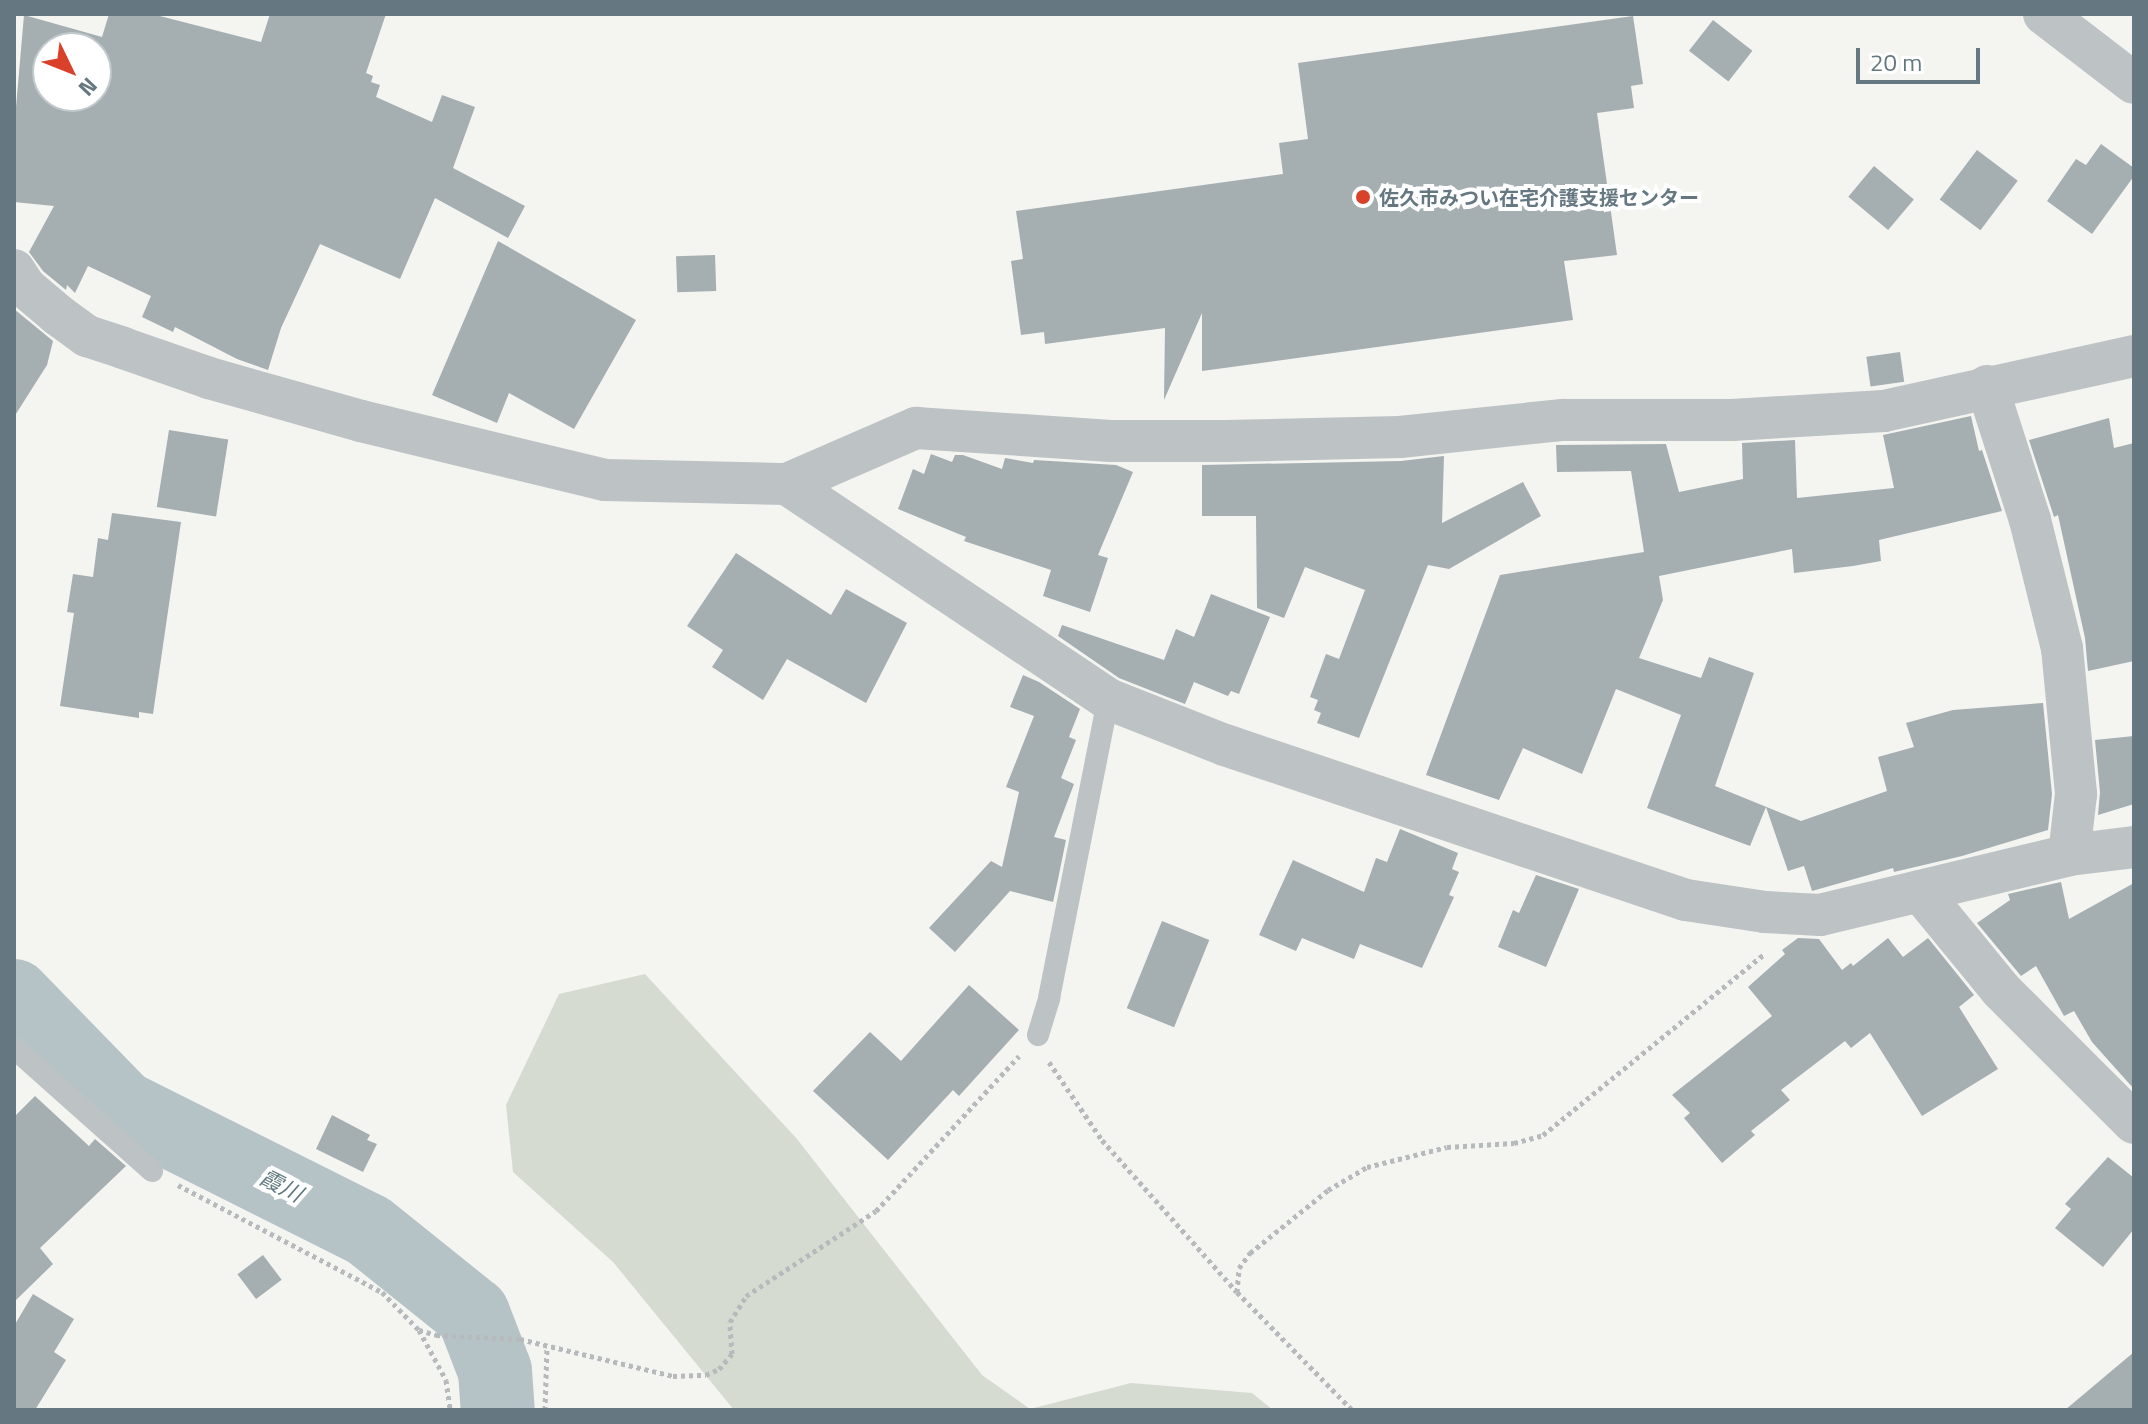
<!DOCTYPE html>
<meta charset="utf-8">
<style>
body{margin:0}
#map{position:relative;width:2148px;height:1424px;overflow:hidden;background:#f4f4f1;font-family:"Titillium Web","Noto Sans JP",sans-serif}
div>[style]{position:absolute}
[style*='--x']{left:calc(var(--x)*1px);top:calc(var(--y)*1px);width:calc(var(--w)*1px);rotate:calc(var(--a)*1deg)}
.green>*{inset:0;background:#d6dbd2}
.river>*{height:74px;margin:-37px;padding:0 37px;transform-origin:37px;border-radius:37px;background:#b6c3c6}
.building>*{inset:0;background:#a5aeb1;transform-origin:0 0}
.path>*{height:5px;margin-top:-2.5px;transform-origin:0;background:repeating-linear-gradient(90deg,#b7babc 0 4px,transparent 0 8px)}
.lane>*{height:22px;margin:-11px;padding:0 11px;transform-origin:11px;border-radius:11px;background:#bdc2c4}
.street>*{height:42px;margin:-21px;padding:0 21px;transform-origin:21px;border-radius:21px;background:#bdc2c4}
.dots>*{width:22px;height:22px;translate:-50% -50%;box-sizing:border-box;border:4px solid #fff;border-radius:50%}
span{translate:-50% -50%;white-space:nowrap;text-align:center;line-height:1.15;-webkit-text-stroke:8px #fff;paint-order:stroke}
.poi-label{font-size:20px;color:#657780;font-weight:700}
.left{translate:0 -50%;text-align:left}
.water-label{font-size:22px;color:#60797e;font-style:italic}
.frame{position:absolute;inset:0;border:16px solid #657780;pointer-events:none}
.north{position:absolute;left:32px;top:32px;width:80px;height:80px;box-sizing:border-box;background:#fff;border:2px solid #c1c9cc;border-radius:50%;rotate:133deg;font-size:22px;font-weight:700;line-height:32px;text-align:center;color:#657780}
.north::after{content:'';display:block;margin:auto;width:28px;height:36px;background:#d9412b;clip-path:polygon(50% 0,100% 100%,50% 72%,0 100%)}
.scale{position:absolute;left:1856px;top:48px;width:124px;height:36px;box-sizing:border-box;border:4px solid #657780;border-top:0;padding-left:10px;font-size:24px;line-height:28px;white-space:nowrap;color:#657780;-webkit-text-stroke:6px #fff;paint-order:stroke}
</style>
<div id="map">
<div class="green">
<i style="clip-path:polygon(645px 974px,797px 1139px,982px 1375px,1030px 1409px,1131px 1383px,1252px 1393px,1273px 1410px,734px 1410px,613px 1262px,513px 1172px,506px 1105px,559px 994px)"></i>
</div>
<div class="river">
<i style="--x:14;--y:996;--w:155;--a:45.8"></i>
<i style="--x:122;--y:1107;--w:275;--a:26.6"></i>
<i style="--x:368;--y:1230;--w:134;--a:38.7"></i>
<i style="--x:473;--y:1314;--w:61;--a:68.9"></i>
<i style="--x:495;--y:1371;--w:39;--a:86"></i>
</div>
<div class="building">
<i style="clip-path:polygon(evenodd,109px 14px,152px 14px,261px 42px,270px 14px,386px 14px,366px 73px,373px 76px,371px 82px,380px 85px,376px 97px,432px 122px,442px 95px,475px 107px,453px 168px,525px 206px,508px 238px,435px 198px,400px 279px,320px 244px,281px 328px,268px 370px,237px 359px,175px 327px,173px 332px,142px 317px,151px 296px,88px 266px,75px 293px,67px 285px,66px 290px,43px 271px,29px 252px,54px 206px,14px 202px,14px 130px,24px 15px,102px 37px,109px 14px,48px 48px,96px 48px,96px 96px,48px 96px,48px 48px)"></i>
<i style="clip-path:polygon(1633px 16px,1643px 84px,1631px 86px,1634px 108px,1597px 113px,1617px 255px,1564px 261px,1573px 320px,1202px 371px,1202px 313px,1164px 400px,1165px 328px,1045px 344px,1044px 332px,1021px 335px,1011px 261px,1023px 259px,1016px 211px,1283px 174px,1279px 143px,1308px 139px,1298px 63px)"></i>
<i style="left:1713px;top:20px;width:50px;height:39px;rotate:38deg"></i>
<i style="clip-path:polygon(2101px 144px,2134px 168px,2134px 176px,2092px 234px,2047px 201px,2076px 159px,2086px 165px)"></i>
<i style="left:1977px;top:150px;width:51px;height:62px;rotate:37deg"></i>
<i style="left:1874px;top:166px;width:52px;height:40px;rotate:40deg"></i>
<i style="clip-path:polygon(498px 241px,636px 320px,574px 429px,509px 393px,497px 423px,432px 395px)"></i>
<i style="left:715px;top:255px;width:36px;height:39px;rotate:88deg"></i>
<i style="clip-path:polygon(14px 309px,53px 341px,47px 365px,14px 417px)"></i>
<i style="left:1900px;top:352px;width:30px;height:34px;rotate:82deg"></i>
<i style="clip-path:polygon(1971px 416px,1979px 451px,1982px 450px,2002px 511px,1879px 540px,1881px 561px,1853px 566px,1794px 573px,1792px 549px,1659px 576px,1663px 600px,1639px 658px,1701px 678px,1709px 657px,1754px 673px,1715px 786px,1801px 821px,1887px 791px,1878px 757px,1914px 747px,1906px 723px,1953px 710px,2043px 703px,2052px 794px,2048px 830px,1962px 856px,1894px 872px,1893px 868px,1812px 891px,1804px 866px,1788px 871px,1766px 807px,1750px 846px,1647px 808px,1681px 715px,1616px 689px,1582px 774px,1523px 748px,1499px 800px,1426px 775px,1500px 575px,1644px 552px,1631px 471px,1557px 472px,1556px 445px,1666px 444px,1679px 492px,1743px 479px,1742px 443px,1795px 440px,1797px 498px,1894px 488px,1883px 435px)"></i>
<i style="clip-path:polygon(2109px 418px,2114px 448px,2134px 443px,2134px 661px,2088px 671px,2085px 638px,2058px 515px,2054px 517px,2029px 440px)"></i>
<i style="left:169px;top:430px;width:60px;height:78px;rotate:9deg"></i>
<i style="clip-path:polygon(931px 454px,952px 462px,955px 455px,963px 455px,1002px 469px,1005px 458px,1033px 463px,1034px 460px,1116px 465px,1133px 472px,1098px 555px,1108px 558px,1090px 612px,1043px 596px,1051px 570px,964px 541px,966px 537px,898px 509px,913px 469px,924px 474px)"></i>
<i style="clip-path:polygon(1444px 456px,1442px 523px,1523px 482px,1541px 516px,1449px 569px,1428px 565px,1359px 738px,1317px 723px,1321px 713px,1314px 710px,1318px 700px,1310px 697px,1326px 654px,1339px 659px,1365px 590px,1305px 567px,1284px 618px,1257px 608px,1256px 516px,1202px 516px,1202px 465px,1401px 461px)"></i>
<i style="clip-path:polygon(112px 513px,181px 522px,153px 714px,139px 712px,139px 718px,60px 706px,74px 613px,67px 612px,73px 574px,93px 577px,98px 538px,108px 540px)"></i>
<i style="clip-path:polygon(736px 553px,831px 615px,846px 589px,907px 623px,866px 703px,787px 659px,763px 700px,712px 667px,723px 650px,687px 626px)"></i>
<i style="clip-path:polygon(1211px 594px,1270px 617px,1239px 694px,1231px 691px,1228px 696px,1194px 682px,1185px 704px,1119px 678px,1058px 636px,1062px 625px,1164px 660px,1176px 629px,1194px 637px)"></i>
<i style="clip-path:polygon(1023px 675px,1039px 682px,1080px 709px,1069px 737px,1076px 740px,1061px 778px,1074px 784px,1054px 837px,1066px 840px,1057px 884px,1053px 902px,1010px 891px,955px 952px,929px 928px,991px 861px,1002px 867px,1019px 792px,1006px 787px,1034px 716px,1010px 707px)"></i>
<i style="clip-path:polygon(2134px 736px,2134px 804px,2098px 815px,2100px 792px,2095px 740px)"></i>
<i style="clip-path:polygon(1400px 829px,1458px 853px,1452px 869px,1459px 872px,1449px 895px,1454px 897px,1422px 968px,1360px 944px,1354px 959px,1302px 938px,1296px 951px,1259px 935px,1293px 860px,1364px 892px,1376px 858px,1387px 862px)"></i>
<i style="clip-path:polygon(1536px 875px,1579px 889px,1546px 967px,1498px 947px,1513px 910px,1519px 913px)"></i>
<i style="clip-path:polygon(2061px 882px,2069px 919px,2134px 883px,2134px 1089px,2092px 1042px,2074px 1011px,2064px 1016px,2036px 966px,2021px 976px,1977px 923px,2010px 900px,2008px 894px)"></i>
<i style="left:1162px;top:921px;width:51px;height:94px;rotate:22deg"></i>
<i style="clip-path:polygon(1798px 938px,1819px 939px,1842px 970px,1851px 963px,1853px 966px,1888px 938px,1903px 957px,1928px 938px,1974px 995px,1959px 1007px,1998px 1069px,1922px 1116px,1870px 1033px,1851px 1048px,1845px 1041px,1781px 1090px,1790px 1100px,1751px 1131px,1755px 1135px,1722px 1163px,1684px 1118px,1690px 1113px,1672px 1095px,1772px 1016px,1748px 987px,1785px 954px,1782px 950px)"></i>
<i style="clip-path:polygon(969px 985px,1019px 1030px,959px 1096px,953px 1090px,888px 1160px,813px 1091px,870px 1032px,901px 1061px)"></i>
<i style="clip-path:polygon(35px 1096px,89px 1146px,95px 1139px,126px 1166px,40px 1248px,53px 1264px,14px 1302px,14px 1117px)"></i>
<i style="clip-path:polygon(332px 1115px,370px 1135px,367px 1140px,377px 1144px,363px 1172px,316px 1149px)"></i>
<i style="clip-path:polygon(2108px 1157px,2134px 1178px,2134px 1229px,2103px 1267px,2055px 1228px,2071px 1209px,2065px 1204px)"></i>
<i style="left:263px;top:1255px;width:31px;height:32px;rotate:53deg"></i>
<i style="clip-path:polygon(33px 1294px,74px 1319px,54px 1352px,66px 1360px,35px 1410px,14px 1410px,14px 1326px)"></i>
<i style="clip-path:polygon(2134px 1352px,2134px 1410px,2065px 1410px)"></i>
</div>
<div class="path">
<i style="--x:1049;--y:1062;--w:94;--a:55.8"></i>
<i style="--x:1102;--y:1140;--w:203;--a:48.4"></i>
<i style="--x:1237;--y:1292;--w:165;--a:45.7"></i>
<i style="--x:178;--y:1185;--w:230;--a:27.7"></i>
<i style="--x:382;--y:1292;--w:53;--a:45.8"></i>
<i style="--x:419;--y:1330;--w:18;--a:16"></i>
<i style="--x:436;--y:1335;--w:84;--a:2.7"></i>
<i style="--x:520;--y:1339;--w:157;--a:13.6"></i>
<i style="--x:673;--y:1376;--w:33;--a:-2"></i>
<i style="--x:706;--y:1375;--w:14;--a:-25"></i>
<i style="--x:719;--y:1369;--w:20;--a:-49"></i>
<i style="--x:732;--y:1354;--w:32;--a:-94"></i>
<i style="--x:730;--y:1322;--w:31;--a:-58"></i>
<i style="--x:746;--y:1296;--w:155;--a:-33.2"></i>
<i style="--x:876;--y:1211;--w:211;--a:-47.3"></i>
<i style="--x:1237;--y:1292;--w:24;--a:-85"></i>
<i style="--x:1239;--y:1268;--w:19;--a:-54"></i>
<i style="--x:1250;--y:1253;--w:100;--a:-38.9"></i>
<i style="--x:1328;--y:1190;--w:45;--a:-30.5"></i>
<i style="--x:1367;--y:1167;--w:82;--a:-14"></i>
<i style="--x:1447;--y:1147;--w:67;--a:-3.4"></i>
<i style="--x:1514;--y:1143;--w:30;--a:-15"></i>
<i style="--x:1543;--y:1135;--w:287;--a:-39.3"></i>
<i style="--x:419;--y:1330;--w:57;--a:61.6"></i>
<i style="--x:446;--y:1380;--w:30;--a:82"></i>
<i style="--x:545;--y:1410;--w:63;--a:-88.2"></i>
</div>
<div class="lane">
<i style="--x:1038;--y:1035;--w:39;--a:-73"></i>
<i style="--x:1049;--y:998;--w:305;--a:-78.8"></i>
<i style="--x:14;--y:1048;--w:185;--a:41.7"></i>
</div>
<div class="street">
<i style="--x:2044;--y:14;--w:113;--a:37.5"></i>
<i style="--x:14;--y:270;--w:20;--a:57"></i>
<i style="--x:25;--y:287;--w:43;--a:40.3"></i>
<i style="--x:58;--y:315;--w:36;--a:36"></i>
<i style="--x:87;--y:336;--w:38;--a:18"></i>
<i style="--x:123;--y:348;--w:91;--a:19.2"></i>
<i style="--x:209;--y:378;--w:158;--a:15.8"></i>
<i style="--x:361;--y:421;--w:251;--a:13.6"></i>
<i style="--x:605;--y:480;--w:182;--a:1.3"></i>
<i style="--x:787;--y:484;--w:141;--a:-23.5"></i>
<i style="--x:916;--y:428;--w:195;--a:3.8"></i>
<i style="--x:1111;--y:441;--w:115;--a:0"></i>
<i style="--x:1226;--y:441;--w:174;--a:-1.3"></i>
<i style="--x:1400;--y:437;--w:164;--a:-6"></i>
<i style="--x:1563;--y:420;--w:169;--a:0"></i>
<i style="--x:1732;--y:420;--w:152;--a:-3.4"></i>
<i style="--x:1884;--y:411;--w:256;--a:-12.4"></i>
<i style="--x:1987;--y:386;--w:141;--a:72.2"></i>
<i style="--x:2030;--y:520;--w:132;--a:76"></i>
<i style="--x:2062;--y:648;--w:147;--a:84.5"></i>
<i style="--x:2076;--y:794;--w:61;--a:96.5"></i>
<i style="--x:787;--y:484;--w:386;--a:33.8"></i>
<i style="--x:1108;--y:699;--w:126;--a:21.5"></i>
<i style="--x:1225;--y:745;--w:486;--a:18.6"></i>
<i style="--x:1686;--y:900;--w:80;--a:8.6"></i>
<i style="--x:1765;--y:912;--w:55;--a:3.1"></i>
<i style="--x:1820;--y:915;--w:256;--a:-13.5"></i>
<i style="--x:2069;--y:855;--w:65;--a:-7"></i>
<i style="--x:1920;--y:891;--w:128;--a:50.7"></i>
<i style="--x:2001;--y:990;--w:188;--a:45"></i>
</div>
<div class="dots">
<i style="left:1363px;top:197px;background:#d9412b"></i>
</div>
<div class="poi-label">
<span class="left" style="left:1379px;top:197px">佐久市みつい在宅介護支援センター</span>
</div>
<div class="water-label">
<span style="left:281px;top:1186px;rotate:27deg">霞川</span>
</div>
<div class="frame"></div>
<div class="north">N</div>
<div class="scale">20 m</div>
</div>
